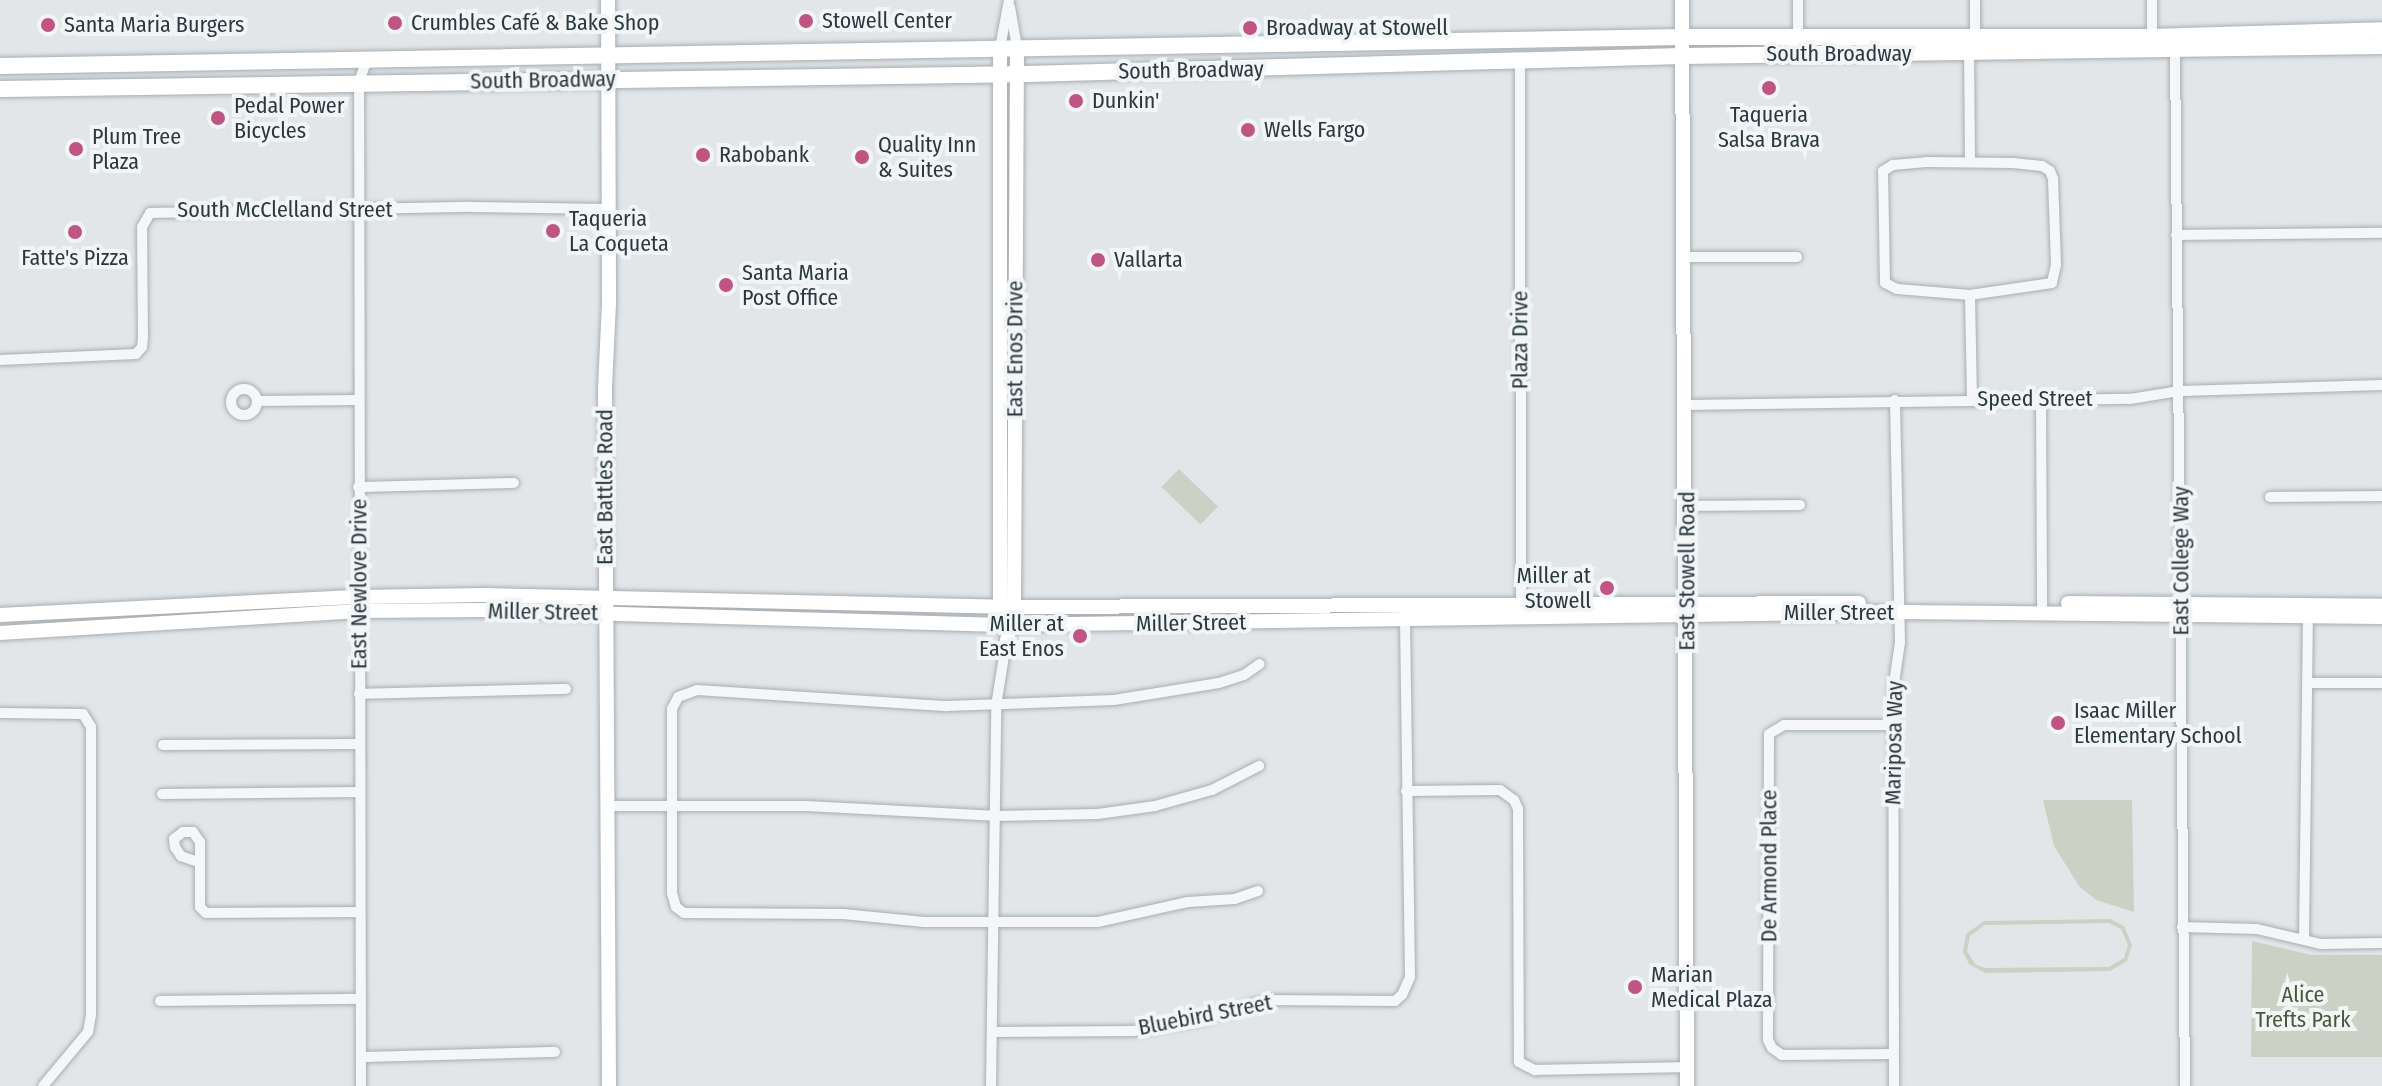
<!DOCTYPE html>
<meta charset="utf-8">
<style>
body{margin:0}
#map{position:relative;width:2382px;height:1086px;overflow:hidden;background:#e2e6e9;font-family:"Fira Sans Condensed",sans-serif}
div>[style]{position:absolute}
[style*='--x']{left:calc(var(--x)*1px);top:calc(var(--y)*1px);width:calc(var(--w)*1px);rotate:calc(var(--a)*1deg)}
.green>*{inset:0;background:#cbd1c4;transform-origin:0 0}
.roads{filter:drop-shadow(0 0 2px #a7aeb3) drop-shadow(0 0 2px #a7aeb3)}
.street>*{height:10px;margin:-5px;padding:0 5px;transform-origin:5px;border-radius:5px;background:#f4f6f7}
.street>.ring{margin:-5px;padding:0;box-sizing:content-box;background:none;border:10px solid #f4f6f7;border-radius:50%}
.secondary>*{height:14px;margin:-7px;padding:0 7px;transform-origin:7px;border-radius:7px;background:#fff}
.primary>*{height:16px;margin:-8px;padding:0 8px;transform-origin:8px;border-radius:8px;background:#fff}
.dots>*{width:22px;height:22px;translate:-50% -50%;box-sizing:border-box;border:4px solid #f1f5f6;border-radius:50%}
span{translate:-50% -50%;white-space:nowrap;text-align:center;line-height:1.15;-webkit-text-stroke:8px #f1f5f6;paint-order:stroke}
.poi-label{font-size:22px;color:#2b383f}
.left{translate:0 -50%;text-align:left}
.right{translate:-100% -50%;text-align:right}
.street-label{font-size:22px;color:#2b383f}
.park-label{font-size:22px;color:#48593a}
</style>
<div id="map">
<div class="green">
<i style="left:1179px;top:469px;width:54px;height:25px;rotate:44deg"></i>
<i style="clip-path:polygon(2043px 800px,2132px 800px,2134px 912px,2096px 900px,2079px 886px,2054px 846px)"></i>
<i style="clip-path:polygon(evenodd,2110px 919px,2124px 926px,2132px 945px,2127px 961px,2110px 971px,1985px 973px,1969px 964px,1963px 952px,1966px 934px,1984px 921px,2110px 919px,2109px 923px,2121px 929px,2128px 945px,2124px 958px,2109px 967px,1985px 968px,1975px 964px,1967px 951px,1970px 936px,1985px 925px,2109px 923px)"></i>
<i style="clip-path:polygon(2252px 941px,2311px 955px,2382px 955px,2382px 1057px,2251px 1057px)"></i>
</div>
<div class="roads">
<div class="street">
<i style="--x:1798;--y:0;--w:40;--a:90"></i>
<i style="--x:2152;--y:0;--w:40;--a:90"></i>
<i style="--x:1010;--y:7;--w:41;--a:80.1"></i>
<i style="--x:2175;--y:46;--w:1040;--a:89.45"></i>
<i style="--x:1000;--y:48;--w:49;--a:-79.4"></i>
<i style="--x:1520;--y:62;--w:546;--a:89.9"></i>
<i style="--x:1970;--y:161;--w:108;--a:-90.5"></i>
<i style="--x:1969;--y:53;--w:16;--a:-68"></i>
<i style="--x:1975;--y:38;--w:38;--a:-90"></i>
<i style="--x:1926;--y:162;--w:87;--a:0.7"></i>
<i style="--x:2013;--y:163;--w:29;--a:6"></i>
<i style="--x:2042;--y:166;--w:9;--a:32"></i>
<i style="--x:2050;--y:171;--w:9;--a:69"></i>
<i style="--x:2053;--y:179;--w:86;--a:88"></i>
<i style="--x:2056;--y:265;--w:18;--a:103"></i>
<i style="--x:2052;--y:283;--w:83;--a:171.7"></i>
<i style="--x:1970;--y:295;--w:73;--a:-175.3"></i>
<i style="--x:1897;--y:289;--w:13;--a:-153"></i>
<i style="--x:1885;--y:283;--w:112;--a:-91"></i>
<i style="--x:1883;--y:171;--w:12;--a:-31"></i>
<i style="--x:1893;--y:165;--w:33;--a:-5"></i>
<i style="--x:2176;--y:235;--w:206;--a:-0.6"></i>
<i style="--x:1684;--y:257;--w:113;--a:0"></i>
<i style="--x:1970;--y:295;--w:103;--a:88.9"></i>
<i style="--x:0;--y:360;--w:136;--a:-2.5"></i>
<i style="--x:136;--y:354;--w:9;--a:-49"></i>
<i style="--x:142;--y:347;--w:10;--a:-84"></i>
<i style="--x:143;--y:337;--w:110;--a:-90.5"></i>
<i style="--x:142;--y:227;--w:16;--a:-60"></i>
<i style="--x:150;--y:213;--w:322;--a:-1.1"></i>
<i style="--x:472;--y:207;--w:137;--a:0.8"></i>
<i class="ring" style="left:231px;top:389px;width:16px;height:16px"></i>
<i style="--x:2041;--y:399;--w:214;--a:89.7"></i>
<i style="--x:257;--y:401;--w:101;--a:-0.6"></i>
<i style="--x:1686;--y:405;--w:444;--a:-0.8"></i>
<i style="--x:2130;--y:399;--w:51;--a:-9.1"></i>
<i style="--x:2180;--y:391;--w:202;--a:-1.7"></i>
<i style="--x:358;--y:487;--w:156;--a:-1.5"></i>
<i style="--x:2270;--y:497;--w:112;--a:-0.5"></i>
<i style="--x:1687;--y:506;--w:113;--a:-0.5"></i>
<i style="--x:2308;--y:683;--w:74;--a:0"></i>
<i style="--x:359;--y:694;--w:207;--a:-1.4"></i>
<i style="--x:0;--y:713;--w:83;--a:0.7"></i>
<i style="--x:83;--y:714;--w:15;--a:58"></i>
<i style="--x:91;--y:727;--w:288;--a:90"></i>
<i style="--x:91;--y:1015;--w:17;--a:100"></i>
<i style="--x:88;--y:1032;--w:70;--a:129.8"></i>
<i style="--x:1893;--y:725;--w:109;--a:180"></i>
<i style="--x:1784;--y:725;--w:17;--a:149"></i>
<i style="--x:1769;--y:734;--w:306;--a:90.2"></i>
<i style="--x:1768;--y:1040;--w:9;--a:63"></i>
<i style="--x:1772;--y:1048;--w:12;--a:35"></i>
<i style="--x:1782;--y:1055;--w:111;--a:-0.5"></i>
<i style="--x:163;--y:745;--w:196;--a:-0.3"></i>
<i style="--x:1406;--y:791;--w:94;--a:-0.6"></i>
<i style="--x:1500;--y:790;--w:17;--a:36"></i>
<i style="--x:1514;--y:800;--w:10;--a:66"></i>
<i style="--x:1518;--y:809;--w:253;--a:89.8"></i>
<i style="--x:1519;--y:1062;--w:18;--a:27"></i>
<i style="--x:1535;--y:1070;--w:152;--a:-1.1"></i>
<i style="--x:162;--y:794;--w:198;--a:-0.6"></i>
<i style="--x:606;--y:806;--w:200;--a:0"></i>
<i style="--x:806;--y:806;--w:188;--a:3"></i>
<i style="--x:994;--y:816;--w:104;--a:-1.1"></i>
<i style="--x:1098;--y:814;--w:58;--a:-8"></i>
<i style="--x:1155;--y:806;--w:59;--a:-15.7"></i>
<i style="--x:1212;--y:790;--w:53;--a:-27.1"></i>
<i style="--x:198;--y:862;--w:18;--a:-161"></i>
<i style="--x:181;--y:856;--w:11;--a:-124"></i>
<i style="--x:175;--y:847;--w:8;--a:-97"></i>
<i style="--x:174;--y:839;--w:11;--a:-38"></i>
<i style="--x:183;--y:832;--w:10;--a:0"></i>
<i style="--x:193;--y:832;--w:12;--a:55"></i>
<i style="--x:200;--y:842;--w:65;--a:90"></i>
<i style="--x:200;--y:907;--w:8;--a:45"></i>
<i style="--x:206;--y:913;--w:154;--a:-0.4"></i>
<i style="--x:1258;--y:891;--w:24;--a:161"></i>
<i style="--x:1235;--y:899;--w:47;--a:176.3"></i>
<i style="--x:1188;--y:902;--w:92;--a:167.5"></i>
<i style="--x:1098;--y:922;--w:174;--a:180"></i>
<i style="--x:924;--y:922;--w:81;--a:-174.4"></i>
<i style="--x:843;--y:914;--w:159;--a:-179.6"></i>
<i style="--x:684;--y:913;--w:10;--a:-143"></i>
<i style="--x:676;--y:907;--w:15;--a:-106"></i>
<i style="--x:672;--y:893;--w:184;--a:-90"></i>
<i style="--x:672;--y:709;--w:13;--a:-63"></i>
<i style="--x:678;--y:697;--w:20;--a:-20"></i>
<i style="--x:697;--y:690;--w:251;--a:3.7"></i>
<i style="--x:947;--y:706;--w:167;--a:-2.1"></i>
<i style="--x:1114;--y:700;--w:106;--a:-9.2"></i>
<i style="--x:1219;--y:683;--w:26;--a:-18"></i>
<i style="--x:1244;--y:675;--w:19;--a:-35"></i>
<i style="--x:2182;--y:927;--w:75;--a:1.5"></i>
<i style="--x:2257;--y:929;--w:66;--a:13.2"></i>
<i style="--x:2321;--y:944;--w:61;--a:-0.9"></i>
<i style="--x:2304;--y:938;--w:326;--a:-89.3"></i>
<i style="--x:160;--y:1001;--w:201;--a:-0.6"></i>
<i style="--x:992;--y:1032;--w:141;--a:-0.4"></i>
<i style="--x:1133;--y:1031;--w:64;--a:-9"></i>
<i style="--x:1196;--y:1021;--w:75;--a:-16.3"></i>
<i style="--x:1268;--y:1000;--w:127;--a:0.5"></i>
<i style="--x:1395;--y:1001;--w:9;--a:-41"></i>
<i style="--x:1402;--y:995;--w:20;--a:-66"></i>
<i style="--x:1410;--y:977;--w:362;--a:-90.8"></i>
<i style="--x:361;--y:1057;--w:194;--a:-1.5"></i>
<i style="--x:361;--y:1086;--w:1004;--a:-90.11"></i>
<i style="--x:359;--y:82;--w:24;--a:-71"></i>
<i style="--x:991;--y:1086;--w:380;--a:-89.2"></i>
<i style="--x:996;--y:706;--w:57;--a:-80.9"></i>
<i style="--x:1894;--y:1086;--w:396;--a:-90.1"></i>
<i style="--x:1893;--y:690;--w:49;--a:-81.7"></i>
<i style="--x:1900;--y:642;--w:242;--a:-91.2"></i>
</div>
<div class="secondary">
<i style="--x:608;--y:0;--w:303;--a:89.8"></i>
<i style="--x:609;--y:303;--w:85;--a:92.7"></i>
<i style="--x:605;--y:388;--w:698;--a:89.67"></i>
<i style="--x:1682;--y:0;--w:1086;--a:89.74"></i>
<i style="--x:2068;--y:603;--w:314;--a:0.5"></i>
<i style="--x:0;--y:615;--w:359;--a:-2.9"></i>
<i style="--x:359;--y:597;--w:124;--a:-0.9"></i>
<i style="--x:483;--y:595;--w:531;--a:1.29"></i>
<i style="--x:1014;--y:607;--w:845;--a:-0.27"></i>
<i style="--x:1000;--y:615;--w:567;--a:-90"></i>
<i style="--x:0;--y:633;--w:360;--a:-3.5"></i>
<i style="--x:359;--y:611;--w:122;--a:-0.5"></i>
<i style="--x:481;--y:610;--w:520;--a:1.65"></i>
<i style="--x:1001;--y:625;--w:898;--a:-0.83"></i>
<i style="--x:1899;--y:612;--w:483;--a:0.6"></i>
<i style="--x:1005;--y:650;--w:44;--a:-78.2"></i>
<i style="--x:1014;--y:607;--w:560;--a:-89.69"></i>
</div>
<div class="primary">
<i style="--x:0;--y:66;--w:1682;--a:-0.99"></i>
<i style="--x:1682;--y:37;--w:470;--a:0"></i>
<i style="--x:2152;--y:37;--w:230;--a:-1.7"></i>
<i style="--x:0;--y:89;--w:1028;--a:-0.84"></i>
<i style="--x:1028;--y:74;--w:654;--a:-1.58"></i>
<i style="--x:1682;--y:56;--w:700;--a:-0.82"></i>
</div>
</div>
<div class="dots">
<i style="left:806px;top:21px;background:#c05482"></i>
<i style="left:395px;top:23px;background:#c05482"></i>
<i style="left:48px;top:25px;background:#c05482"></i>
<i style="left:1250px;top:28px;background:#c05482"></i>
<i style="left:1769px;top:88px;background:#c05482"></i>
<i style="left:1076px;top:101px;background:#c05482"></i>
<i style="left:218px;top:118px;background:#c05482"></i>
<i style="left:1248px;top:130px;background:#c05482"></i>
<i style="left:76px;top:149px;background:#c05482"></i>
<i style="left:703px;top:155px;background:#c05482"></i>
<i style="left:862px;top:157px;background:#c05482"></i>
<i style="left:553px;top:231px;background:#c05482"></i>
<i style="left:75px;top:232px;background:#c05482"></i>
<i style="left:1098px;top:260px;background:#c05482"></i>
<i style="left:726px;top:285px;background:#c05482"></i>
<i style="left:1607px;top:588px;background:#c05482"></i>
<i style="left:1080px;top:636px;background:#c05482"></i>
<i style="left:2058px;top:723px;background:#c05482"></i>
<i style="left:1635px;top:987px;background:#c05482"></i>
</div>
<div class="poi-label">
<span class="left" style="left:822px;top:21px">Stowell Center</span>
<span class="left" style="left:411px;top:23px">Crumbles Café &amp; Bake Shop</span>
<span class="left" style="left:64px;top:25px">Santa Maria Burgers</span>
<span class="left" style="left:1266px;top:28px">Broadway at Stowell</span>
<span class="left" style="left:1092px;top:101px">Dunkin'</span>
<span class="left" style="left:234px;top:118px">Pedal Power<br>Bicycles</span>
<span style="left:1769px;top:127px">Taqueria<br>Salsa Brava</span>
<span class="left" style="left:1264px;top:130px">Wells Fargo</span>
<span class="left" style="left:92px;top:149px">Plum Tree<br>Plaza</span>
<span class="left" style="left:878px;top:157px">Quality Inn<br>&amp; Suites</span>
<span class="left" style="left:719px;top:155px">Rabobank</span>
<span class="left" style="left:569px;top:231px">Taqueria<br>La Coqueta</span>
<span style="left:75px;top:258px">Fatte's Pizza</span>
<span class="left" style="left:1114px;top:260px">Vallarta</span>
<span class="left" style="left:742px;top:285px">Santa Maria<br>Post Office</span>
<span class="right" style="left:1591px;top:588px">Miller at<br>Stowell</span>
<span class="right" style="left:1064px;top:636px">Miller at<br>East Enos</span>
<span class="left" style="left:2074px;top:723px">Isaac Miller<br>Elementary School</span>
<span class="left" style="left:1651px;top:987px">Marian<br>Medical Plaza</span>
</div>
<div class="street-label">
<span style="left:1839px;top:54px">South Broadway</span>
<span style="left:1191px;top:70px;rotate:-1deg">South Broadway</span>
<span style="left:543px;top:80px;rotate:-1deg">South Broadway</span>
<span style="left:285px;top:210px">South McClelland Street</span>
<span style="left:1520px;top:340px;rotate:-90deg">Plaza Drive</span>
<span style="left:1015px;top:349px;rotate:-90deg">East Enos Drive</span>
<span style="left:2035px;top:399px">Speed Street</span>
<span style="left:605px;top:487px;rotate:-90deg">East Battles Road</span>
<span style="left:2181px;top:561px;rotate:-90deg">East College Way</span>
<span style="left:1687px;top:571px;rotate:-90deg">East Stowell Road</span>
<span style="left:359px;top:584px;rotate:-90deg">East Newlove Drive</span>
<span style="left:543px;top:612px;rotate:1deg">Miller Street</span>
<span style="left:1839px;top:613px">Miller Street</span>
<span style="left:1191px;top:623px;rotate:-1deg">Miller Street</span>
<span style="left:1894px;top:743px;rotate:-89deg">Mariposa Way</span>
<span style="left:1769px;top:866px;rotate:-90deg">De Armond Place</span>
<span style="left:1205px;top:1015px;rotate:-11deg">Bluebird Street</span>
</div>
<div class="park-label">
<span style="left:2303px;top:1007px">Alice<br>Trefts Park</span>
</div>
</div>
